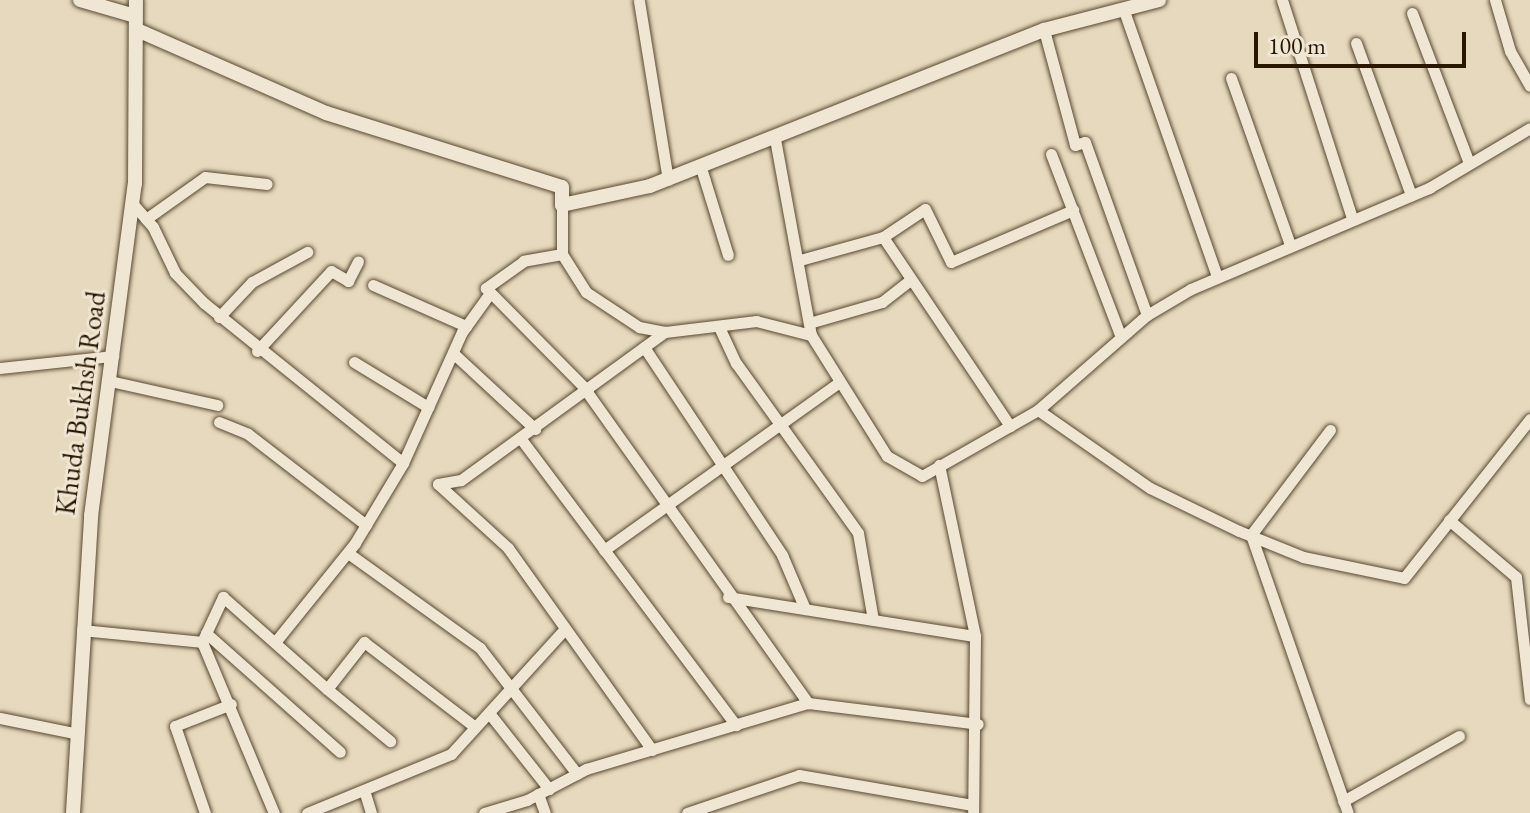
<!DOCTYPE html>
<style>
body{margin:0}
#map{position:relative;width:1530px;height:813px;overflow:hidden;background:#e6d9bd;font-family:"EB Garamond",serif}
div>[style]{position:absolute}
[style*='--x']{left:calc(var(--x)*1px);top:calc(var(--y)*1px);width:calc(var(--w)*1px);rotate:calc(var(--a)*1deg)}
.roads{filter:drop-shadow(0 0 2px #584830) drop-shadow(0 0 2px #584830)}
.minor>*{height:11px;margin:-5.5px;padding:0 5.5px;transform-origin:5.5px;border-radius:5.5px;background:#efe6d4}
.tertiary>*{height:14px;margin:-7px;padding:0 7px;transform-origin:7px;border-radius:7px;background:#efe6d4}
span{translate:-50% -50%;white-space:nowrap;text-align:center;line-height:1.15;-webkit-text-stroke:6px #efe6d4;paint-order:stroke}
.street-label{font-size:28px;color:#291701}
.scale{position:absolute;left:1254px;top:32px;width:212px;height:36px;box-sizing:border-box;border:4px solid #291701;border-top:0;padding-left:10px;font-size:24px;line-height:28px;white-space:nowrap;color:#291701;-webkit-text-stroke:6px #efe6d4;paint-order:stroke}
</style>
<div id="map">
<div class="roads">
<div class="minor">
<i style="--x:1282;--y:0;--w:229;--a:72.2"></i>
<i style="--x:1495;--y:0;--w:53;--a:73.6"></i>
<i style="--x:1510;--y:51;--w:40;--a:60.3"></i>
<i style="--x:639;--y:1;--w:181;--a:80.8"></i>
<i style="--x:1123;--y:8;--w:285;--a:70.7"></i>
<i style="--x:1412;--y:13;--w:160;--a:69.2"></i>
<i style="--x:1044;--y:30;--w:119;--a:74.9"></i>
<i style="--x:1075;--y:145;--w:10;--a:-17"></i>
<i style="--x:1085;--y:142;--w:184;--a:70.3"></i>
<i style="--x:1356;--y:43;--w:162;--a:70.1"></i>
<i style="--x:1231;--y:78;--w:177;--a:70.5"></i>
<i style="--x:775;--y:139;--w:199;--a:79.6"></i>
<i style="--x:1051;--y:154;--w:196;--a:69.1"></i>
<i style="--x:701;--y:168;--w:91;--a:72.8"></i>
<i style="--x:133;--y:204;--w:30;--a:49"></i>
<i style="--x:153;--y:227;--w:51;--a:64.4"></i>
<i style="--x:175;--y:273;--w:42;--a:46"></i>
<i style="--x:204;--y:303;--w:255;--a:38.8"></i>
<i style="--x:562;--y:205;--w:49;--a:90"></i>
<i style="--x:562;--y:254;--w:45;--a:57.7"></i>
<i style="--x:586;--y:292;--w:64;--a:33.4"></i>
<i style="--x:639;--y:327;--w:26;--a:11"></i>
<i style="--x:665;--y:332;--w:92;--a:-6.9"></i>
<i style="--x:756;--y:321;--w:57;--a:14.3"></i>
<i style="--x:811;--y:335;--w:143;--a:57.9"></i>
<i style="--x:887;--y:456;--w:40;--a:29.7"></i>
<i style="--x:922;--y:476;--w:133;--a:-29.6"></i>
<i style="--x:1038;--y:410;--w:145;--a:-41.1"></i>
<i style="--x:1147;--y:315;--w:51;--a:-30.6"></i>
<i style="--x:1191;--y:289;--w:259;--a:-23"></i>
<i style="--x:1429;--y:188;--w:117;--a:-30.7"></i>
<i style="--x:146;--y:219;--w:72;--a:-35.4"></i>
<i style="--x:205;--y:177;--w:62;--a:6.4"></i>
<i style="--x:883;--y:237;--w:228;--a:56.1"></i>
<i style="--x:562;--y:254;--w:39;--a:170"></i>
<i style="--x:524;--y:261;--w:47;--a:144.6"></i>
<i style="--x:486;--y:288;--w:145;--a:45.3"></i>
<i style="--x:800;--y:260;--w:86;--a:-15.5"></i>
<i style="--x:883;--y:237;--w:50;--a:-33.7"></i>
<i style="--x:925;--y:209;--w:59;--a:63.9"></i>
<i style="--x:951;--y:262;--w:133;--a:-23.1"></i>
<i style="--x:373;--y:285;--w:102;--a:23.8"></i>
<i style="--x:219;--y:317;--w:48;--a:-46.7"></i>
<i style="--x:252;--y:282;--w:63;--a:-28.6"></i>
<i style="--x:809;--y:323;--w:76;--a:-16"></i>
<i style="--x:882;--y:302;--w:34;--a:-38"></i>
<i style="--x:719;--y:327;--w:40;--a:65"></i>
<i style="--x:736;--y:363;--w:209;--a:54.3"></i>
<i style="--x:858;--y:533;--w:88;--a:80.2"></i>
<i style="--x:644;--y:347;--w:250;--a:56.4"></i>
<i style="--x:782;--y:555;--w:59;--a:66.9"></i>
<i style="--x:257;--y:351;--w:109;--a:-47.2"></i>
<i style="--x:331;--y:271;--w:20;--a:30"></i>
<i style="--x:348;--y:281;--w:22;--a:-63"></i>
<i style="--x:453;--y:353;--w:112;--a:42.8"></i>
<i style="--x:354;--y:362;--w:87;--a:31.3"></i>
<i style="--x:0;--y:368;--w:114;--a:-6.1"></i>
<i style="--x:110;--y:381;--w:110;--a:12.6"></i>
<i style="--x:587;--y:392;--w:382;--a:54.6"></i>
<i style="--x:1038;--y:410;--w:136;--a:34.9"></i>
<i style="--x:1150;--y:488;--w:99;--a:25.8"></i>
<i style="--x:1239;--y:531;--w:69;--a:22.1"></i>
<i style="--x:1303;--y:557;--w:103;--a:11.7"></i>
<i style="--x:1404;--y:578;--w:203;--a:-51.6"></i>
<i style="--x:219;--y:422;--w:31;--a:22"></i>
<i style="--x:248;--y:434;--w:149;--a:37.6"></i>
<i style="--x:1330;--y:430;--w:131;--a:127"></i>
<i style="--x:1251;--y:535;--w:294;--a:70.8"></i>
<i style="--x:521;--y:439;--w:358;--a:53.1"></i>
<i style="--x:939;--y:465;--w:175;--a:78.1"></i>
<i style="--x:975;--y:636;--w:177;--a:90.6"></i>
<i style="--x:438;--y:484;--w:95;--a:42.4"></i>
<i style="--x:508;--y:548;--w:248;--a:54.5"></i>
<i style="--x:438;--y:484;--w:23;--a:-10"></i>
<i style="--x:461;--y:480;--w:252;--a:-36"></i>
<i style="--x:1449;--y:520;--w:88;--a:40.4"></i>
<i style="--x:1516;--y:577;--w:123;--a:83.5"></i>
<i style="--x:604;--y:550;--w:287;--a:-35.5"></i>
<i style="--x:348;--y:553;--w:163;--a:35.7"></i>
<i style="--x:480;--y:648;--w:159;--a:52.4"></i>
<i style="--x:728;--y:597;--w:250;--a:9"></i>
<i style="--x:82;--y:630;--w:121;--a:5.7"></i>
<i style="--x:206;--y:633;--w:179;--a:41.6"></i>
<i style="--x:276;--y:641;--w:126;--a:-51.1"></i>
<i style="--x:355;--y:543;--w:93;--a:-59"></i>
<i style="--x:403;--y:463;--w:144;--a:-65.8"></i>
<i style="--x:462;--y:332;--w:48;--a:-54.3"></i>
<i style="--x:202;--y:642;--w:50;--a:-65"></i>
<i style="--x:223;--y:597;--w:139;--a:41.5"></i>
<i style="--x:327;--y:689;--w:60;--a:-51.8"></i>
<i style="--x:364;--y:642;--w:140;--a:37.4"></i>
<i style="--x:202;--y:642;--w:186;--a:67.2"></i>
<i style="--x:327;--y:689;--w:82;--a:39.5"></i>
<i style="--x:489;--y:713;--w:97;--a:51.7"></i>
<i style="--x:0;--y:718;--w:76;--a:11.5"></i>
<i style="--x:364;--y:790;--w:24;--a:73"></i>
<i style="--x:538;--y:794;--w:20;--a:70"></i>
<i style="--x:1343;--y:801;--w:133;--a:-29.3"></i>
<i style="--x:205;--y:813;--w:92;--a:-109"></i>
<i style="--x:175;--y:726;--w:60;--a:-21.4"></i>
<i style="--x:307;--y:813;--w:156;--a:-22.3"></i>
<i style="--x:451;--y:754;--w:168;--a:-47.7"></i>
<i style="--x:484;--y:813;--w:45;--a:-16.8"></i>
<i style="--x:527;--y:800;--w:67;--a:-27.7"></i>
<i style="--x:586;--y:769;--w:232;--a:-16.6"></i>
<i style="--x:808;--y:703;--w:171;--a:7"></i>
<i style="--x:687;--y:813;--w:118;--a:-18.7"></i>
<i style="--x:799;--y:775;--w:176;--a:9.8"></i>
</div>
<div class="tertiary">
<i style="--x:80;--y:0;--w:57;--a:16.2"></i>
<i style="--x:137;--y:30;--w:206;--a:23.7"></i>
<i style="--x:326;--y:113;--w:247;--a:17.4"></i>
<i style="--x:562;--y:187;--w:18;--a:90"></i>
<i style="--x:562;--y:205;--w:90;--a:-12.2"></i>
<i style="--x:650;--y:186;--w:424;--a:-21.6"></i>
<i style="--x:1044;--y:30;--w:119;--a:-14.6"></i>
<i style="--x:73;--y:813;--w:298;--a:-86.5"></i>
<i style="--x:91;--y:516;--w:335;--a:-82.5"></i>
<i style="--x:135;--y:184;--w:184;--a:-89.7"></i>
</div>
</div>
<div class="street-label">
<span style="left:80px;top:403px;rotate:-82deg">Khuda Bukhsh Road</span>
</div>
<div class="scale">100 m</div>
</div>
